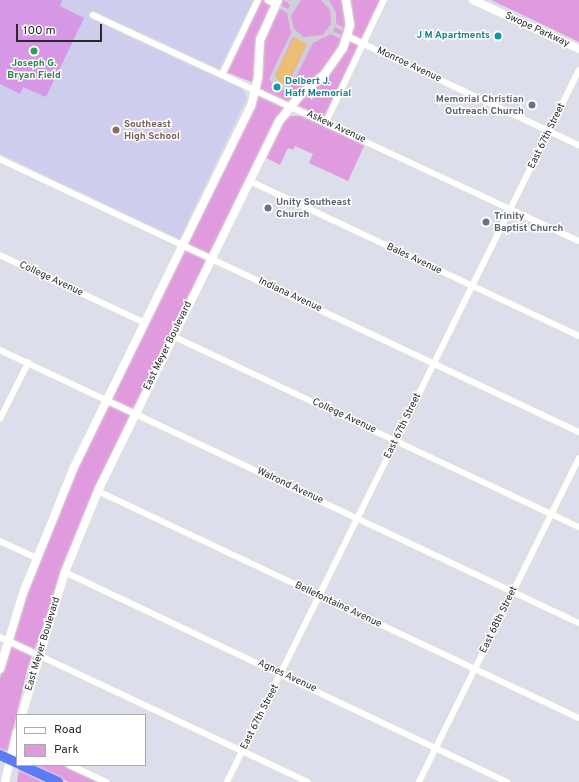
<!DOCTYPE html>
<style>
body{margin:0}
#map{position:relative;width:579px;height:782px;overflow:hidden;background:#dddeec;font-family:Overpass,sans-serif}
div>[style]{position:absolute}
[style*='--x']{left:calc(var(--x)*1px);top:calc(var(--y)*1px);width:calc(var(--w)*1px);rotate:calc(var(--a)*1deg)}
.education>*{inset:0;background:#cecded}
.green>*{inset:0;background:#e09bde}
.pitch>*{inset:0;background:#d697e7}
.plaza>*{inset:0;background:#cfcfd8}
.water>*{inset:0;background:#eabe74}
.roads{filter:drop-shadow(0 0 1px #dfe2d2) drop-shadow(0 0 1px #dfe2d2)}
.street>*{height:5.5px;margin:-2.75px;padding:0 2.75px;transform-origin:2.75px;border-radius:2.75px;background:#fff}
.secondary>*{height:8px;margin:-4px;padding:0 4px;transform-origin:4px;border-radius:4px;background:#fff}
.highway>*{height:10px;margin:-5px;padding:0 5px;transform-origin:5px;border-radius:5px;background:#5c7bf8}
.dots>*{width:11px;height:11px;translate:-50% -50%;box-sizing:border-box;border:2px solid #fff;border-radius:50%}
span{translate:-50% -50%;white-space:nowrap;text-align:center;line-height:1.15;-webkit-text-stroke:3px #fff;paint-order:stroke}
.street-label{font-size:10px;color:#2a2a2a}
.culture-label{font-size:10px;color:#0d838f;font-weight:700}
.right{translate:-100% -50%;text-align:right}
.left{translate:0 -50%;text-align:left}
.leisure-label{font-size:10px;color:#27864d;font-weight:700}
.worship-label{font-size:10px;color:#5b616d;font-weight:700}
.education-label{font-size:10px;color:#785e54;font-weight:700}
.legend{position:absolute;left:16px;top:714px;width:130px;height:52px;box-sizing:border-box;background:#fff;border:1px solid #aaa;margin:0;padding:5px 7px;list-style:none;font-size:12px;color:#2a2a2a}
.legend li{display:flex;align-items:center;gap:8px;height:20px}
.legend b{width:20px;border:1px solid #aaa}
.scale{position:absolute;left:16px;top:24px;width:86px;height:18px;box-sizing:border-box;border:2px solid #2a2a2a;border-top:0;padding-left:5px;font-size:12px;line-height:14px;white-space:nowrap;color:#2a2a2a;-webkit-text-stroke:3px #fff;paint-order:stroke}
</style>
<div id="map">
<div class="education">
<i style="clip-path:polygon(0 0,254px 0,217px 75px,242px 87px,247px 98px,179px 240px,0 154px)"></i>
</div>
<div class="green">
<i style="clip-path:polygon(261px 0,380px 0,325px 116px,298px 106px,282px 111px,95px 487px,28px 666px,8px 751px,0 751px,0 679px,19px 613px,76px 470px,259px 85px,226px 72px)"></i>
<i style="clip-path:polygon(491px 0,579px 0,579px 42px)"></i>
<i style="clip-path:polygon(291px 116px,304px 116px,365px 144px,348px 181px,309px 163px,313px 154px,295px 146px,293px 150px,288px 148px,280px 165px,266px 158px,285px 120px)"></i>
<i style="clip-path:polygon(33px 765px,61px 765px,98px 782px,69px 782px)"></i>
<i style="clip-path:polygon(19px 770px,44px 782px,17px 782px)"></i>
</div>
<div class="pitch">
<i style="clip-path:polygon(0 0,62px 0,60px 6px,84px 18px,46px 97px,23px 87px,20px 94px,0 84px)"></i>
</div>
<div class="plaza">
<i style="clip-path:polygon(evenodd,284px 0,301px 0,291px 16px,294px 29px,304px 37px,323px 35px,331px 24px,330px 10px,321px 0,329px 0,336px 13px,336px 23px,343px 27px,342px 31px,335px 27px,333px 31px,341px 35px,340px 39px,331px 34px,313px 43px,290px 89px,279px 90px,269px 79px,291px 33px,287px 13px,278px 8px,280px 5px,288px 9px,290px 5px,284px 0,293px 37px,307px 44px,289px 82px,275px 75px,293px 37px)"></i>
</div>
<div class="water">
<i style="clip-path:polygon(294px 37px,307px 44px,288px 82px,281px 84px,275px 76px)"></i>
</div>
<div class="roads">
<div class="street">
<i style="--x:268;--y:0;--w:8;--a:30"></i>
<i style="--x:93;--y:15;--w:536;--a:24.94"></i>
<i style="--x:347;--y:36;--w:256;--a:25.2"></i>
<i style="--x:223;--y:73;--w:81;--a:-64.4"></i>
<i style="--x:326;--y:122;--w:135;--a:-64.6"></i>
<i style="--x:0;--y:159;--w:640;--a:25.24"></i>
<i style="--x:250;--y:181;--w:364;--a:25.2"></i>
<i style="--x:0;--y:255;--w:160;--a:25.1"></i>
<i style="--x:173;--y:336;--w:449;--a:25.2"></i>
<i style="--x:0;--y:350;--w:640;--a:25.24"></i>
<i style="--x:0;--y:419;--w:63;--a:-63.4"></i>
<i style="--x:98;--y:491;--w:532;--a:25.26"></i>
<i style="--x:0;--y:541;--w:40;--a:25"></i>
<i style="--x:65;--y:572;--w:490;--a:25.4"></i>
<i style="--x:0;--y:637;--w:340;--a:25.2"></i>
<i style="--x:70;--y:765;--w:40;--a:25"></i>
<i style="--x:227;--y:782;--w:794;--a:-63.69"></i>
<i style="--x:419;--y:782;--w:361;--a:-63.7"></i>
</div>
<div class="secondary">
<i style="--x:473;--y:0;--w:117;--a:24.8"></i>
<i style="--x:0;--y:669;--w:79;--a:-73.2"></i>
<i style="--x:23;--y:593;--w:134;--a:-68"></i>
<i style="--x:73;--y:469;--w:404;--a:-63.9"></i>
<i style="--x:251;--y:106;--w:29;--a:-76"></i>
<i style="--x:258;--y:78;--w:38;--a:-87"></i>
<i style="--x:260;--y:40;--w:44;--a:-65.8"></i>
<i style="--x:22;--y:715;--w:149;--a:-73.3"></i>
<i style="--x:65;--y:572;--w:87;--a:-67.8"></i>
<i style="--x:98;--y:491;--w:413;--a:-63.9"></i>
<i style="--x:280;--y:120;--w:32;--a:-51"></i>
<i style="--x:300;--y:95;--w:31;--a:-40"></i>
<i style="--x:324;--y:75;--w:33;--a:-55"></i>
<i style="--x:343;--y:48;--w:24;--a:-73"></i>
<i style="--x:350;--y:25;--w:25;--a:-99"></i>
<i style="--x:5;--y:782;--w:51;--a:-76.5"></i>
</div>
<div class="highway">
<i style="--x:0;--y:755;--w:19;--a:25"></i>
<i style="--x:21;--y:765;--w:41;--a:24.7"></i>
</div>
</div>
<div class="dots">
<i style="left:498px;top:36px;background:#0f9aa8"></i>
<i style="left:34px;top:51px;background:#2e9e5b"></i>
<i style="left:277px;top:87px;background:#0f9aa8"></i>
<i style="left:532px;top:105px;background:#6b7280"></i>
<i style="left:116px;top:130px;background:#8d6e63"></i>
<i style="left:268px;top:208px;background:#6b7280"></i>
<i style="left:486px;top:222px;background:#6b7280"></i>
</div>
<div class="street-label">
<span style="left:537px;top:30px;rotate:25deg">Swope Parkway</span>
<span style="left:409px;top:65px;rotate:25deg">Monroe Avenue</span>
<span style="left:336px;top:127px;rotate:25deg">Askew Avenue</span>
<span style="left:547px;top:136px;rotate:-64deg">East 67th Street</span>
<span style="left:414px;top:259px;rotate:25deg">Bales Avenue</span>
<span style="left:51px;top:279px;rotate:25deg">College Avenue</span>
<span style="left:290px;top:295px;rotate:25deg">Indiana Avenue</span>
<span style="left:168px;top:346px;rotate:-64deg">East Meyer Boulevard</span>
<span style="left:344px;top:416px;rotate:25deg">College Avenue</span>
<span style="left:403px;top:426px;rotate:-64deg">East 67th Street</span>
<span style="left:290px;top:486px;rotate:25deg">Walrond Avenue</span>
<span style="left:338px;top:605px;rotate:25deg">Bellefontaine Avenue</span>
<span style="left:499px;top:620px;rotate:-64deg">East 68th Street</span>
<span style="left:43px;top:644px;rotate:-73deg">East Meyer Boulevard</span>
<span style="left:287px;top:676px;rotate:25deg">Agnes Avenue</span>
<span style="left:260px;top:717px;rotate:-63deg">East 67th Street</span>
</div>
<div class="culture-label">
<span class="right" style="left:490px;top:36px">J M Apartments</span>
<span class="left" style="left:285px;top:87px">Delbert J.<br>Haff Memorial</span>
</div>
<div class="leisure-label">
<span style="left:34px;top:69px">Joseph G.<br>Bryan Field</span>
</div>
<div class="worship-label">
<span class="right" style="left:524px;top:105px">Memorial Christian<br>Outreach Church</span>
<span class="left" style="left:276px;top:208px">Unity Southeast<br>Church</span>
<span class="left" style="left:494px;top:222px">Trinity<br>Baptist Church</span>
</div>
<div class="education-label">
<span class="left" style="left:124px;top:130px">Southeast<br>High School</span>
</div>
<ul class="legend">
<li><b style="height:5px;background:#fff"></b>Road</li>
<li><b style="height:11px;background:#e09bde"></b>Park</li>
</ul>
<div class="scale">100 m</div>
</div>
